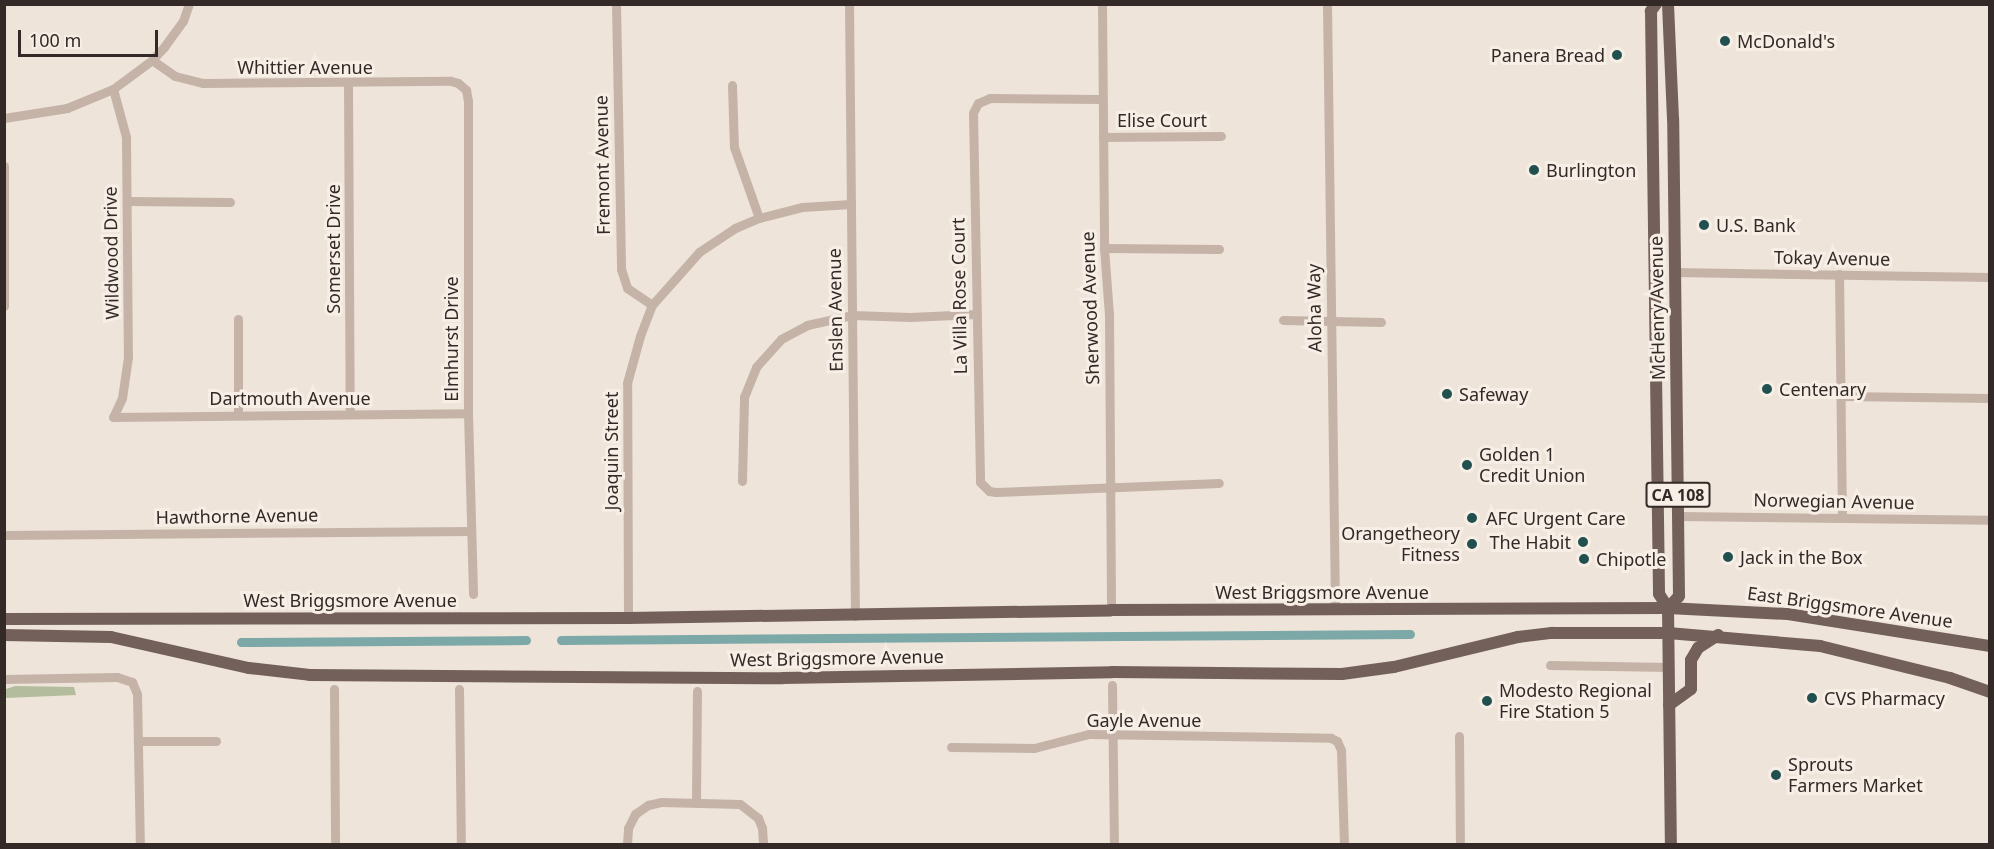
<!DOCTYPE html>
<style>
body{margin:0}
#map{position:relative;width:1994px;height:849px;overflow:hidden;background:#eee4da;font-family:"Noto Sans",sans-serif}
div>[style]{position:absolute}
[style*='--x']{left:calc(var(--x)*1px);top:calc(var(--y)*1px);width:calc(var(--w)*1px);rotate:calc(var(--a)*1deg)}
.green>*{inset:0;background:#b3bc9c}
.canal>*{height:9px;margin:-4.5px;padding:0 4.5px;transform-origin:4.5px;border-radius:4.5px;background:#7ca8a7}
.minor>*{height:9px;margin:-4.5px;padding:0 4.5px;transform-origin:4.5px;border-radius:4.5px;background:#c5b3a8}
.major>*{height:12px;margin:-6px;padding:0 6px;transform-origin:6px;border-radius:6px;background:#73605a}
.dots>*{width:16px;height:16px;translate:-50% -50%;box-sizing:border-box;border:3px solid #f7eee6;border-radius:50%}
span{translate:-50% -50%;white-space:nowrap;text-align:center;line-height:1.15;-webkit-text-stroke:6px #f7eee6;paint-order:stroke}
.shield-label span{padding:2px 4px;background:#f7eee6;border:2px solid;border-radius:4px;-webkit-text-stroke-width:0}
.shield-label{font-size:16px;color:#332a27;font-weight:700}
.poi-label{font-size:18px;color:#332a27}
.left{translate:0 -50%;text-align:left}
.right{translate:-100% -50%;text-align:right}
.street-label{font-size:18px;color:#332a27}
.frame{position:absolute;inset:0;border:6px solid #332a27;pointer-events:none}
.scale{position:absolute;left:18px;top:30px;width:140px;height:27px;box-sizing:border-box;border:3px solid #332a27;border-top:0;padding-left:8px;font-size:18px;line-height:21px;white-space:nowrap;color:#332a27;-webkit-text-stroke:4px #f7eee6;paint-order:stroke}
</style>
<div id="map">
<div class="green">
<i style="clip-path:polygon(15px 686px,74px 687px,76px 695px,6px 698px,6px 689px)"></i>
</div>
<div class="canal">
<i style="--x:561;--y:640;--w:849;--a:-0.4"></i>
<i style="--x:241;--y:642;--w:285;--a:-0.4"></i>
</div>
<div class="minor">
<i style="--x:616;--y:4;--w:265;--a:88.9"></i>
<i style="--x:621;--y:269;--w:20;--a:72"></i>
<i style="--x:627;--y:288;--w:30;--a:34"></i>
<i style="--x:849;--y:4;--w:612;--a:89.44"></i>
<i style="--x:1102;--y:4;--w:244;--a:89.5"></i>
<i style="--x:1104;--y:248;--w:67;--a:85.7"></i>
<i style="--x:1109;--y:315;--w:295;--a:89.6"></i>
<i style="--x:1327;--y:4;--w:606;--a:89.24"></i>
<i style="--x:152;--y:60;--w:28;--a:35"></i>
<i style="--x:175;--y:76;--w:29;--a:14"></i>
<i style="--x:203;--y:83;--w:248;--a:-0.5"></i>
<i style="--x:451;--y:81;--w:7;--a:16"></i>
<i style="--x:458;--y:83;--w:11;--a:41"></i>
<i style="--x:466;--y:90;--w:11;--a:80"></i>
<i style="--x:468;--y:101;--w:312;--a:90"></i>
<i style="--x:468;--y:413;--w:181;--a:88.4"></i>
<i style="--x:348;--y:84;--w:329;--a:89.7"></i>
<i style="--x:732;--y:85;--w:62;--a:88.2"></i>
<i style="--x:734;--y:147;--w:75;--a:70.6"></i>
<i style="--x:113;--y:89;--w:50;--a:74.8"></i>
<i style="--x:126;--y:137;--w:220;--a:89.5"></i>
<i style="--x:128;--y:357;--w:41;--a:98.3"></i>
<i style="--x:122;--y:398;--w:21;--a:115"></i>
<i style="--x:113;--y:417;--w:355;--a:-0.6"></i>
<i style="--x:1102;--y:99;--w:112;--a:-179.5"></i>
<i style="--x:990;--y:98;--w:13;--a:157"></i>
<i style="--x:978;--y:103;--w:11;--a:117"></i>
<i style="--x:973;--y:113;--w:369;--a:88.9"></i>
<i style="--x:980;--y:482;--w:13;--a:45"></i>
<i style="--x:989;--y:491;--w:7;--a:8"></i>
<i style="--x:996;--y:492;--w:223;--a:-2.3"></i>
<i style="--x:4;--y:118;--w:64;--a:-9"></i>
<i style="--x:67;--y:108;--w:50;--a:-22.4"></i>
<i style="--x:113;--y:89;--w:49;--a:-36.6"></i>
<i style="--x:152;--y:60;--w:18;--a:-47"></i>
<i style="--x:164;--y:47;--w:32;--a:-54"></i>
<i style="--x:183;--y:21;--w:18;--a:-71"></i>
<i style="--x:1103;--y:137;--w:118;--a:-0.5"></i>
<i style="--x:4;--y:166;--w:140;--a:90"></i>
<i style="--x:127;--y:201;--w:103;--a:0.6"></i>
<i style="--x:1104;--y:248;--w:115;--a:0.5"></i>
<i style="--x:1674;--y:272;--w:316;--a:0.9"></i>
<i style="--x:1839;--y:274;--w:244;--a:89.3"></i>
<i style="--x:238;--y:319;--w:95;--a:90"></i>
<i style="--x:1283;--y:320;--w:98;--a:1.2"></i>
<i style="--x:1841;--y:396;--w:149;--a:0.8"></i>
<i style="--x:742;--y:481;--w:84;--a:-88.6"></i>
<i style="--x:744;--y:397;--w:32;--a:-68"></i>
<i style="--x:756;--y:367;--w:38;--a:-48"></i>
<i style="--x:781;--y:339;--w:30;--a:-28"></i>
<i style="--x:807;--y:325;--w:46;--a:-12.5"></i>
<i style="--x:852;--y:315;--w:58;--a:2"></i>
<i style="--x:910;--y:317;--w:66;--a:-2.6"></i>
<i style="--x:1678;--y:516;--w:312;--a:0.7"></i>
<i style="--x:4;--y:535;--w:466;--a:-0.5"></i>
<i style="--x:628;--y:618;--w:235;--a:-90.2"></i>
<i style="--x:627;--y:383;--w:49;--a:-74.5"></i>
<i style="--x:640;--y:336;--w:33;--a:-69"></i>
<i style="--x:652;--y:305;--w:71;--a:-48.4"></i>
<i style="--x:699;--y:252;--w:43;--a:-33.7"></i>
<i style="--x:735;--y:228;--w:26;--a:-23"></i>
<i style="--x:759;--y:218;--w:44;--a:-14.3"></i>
<i style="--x:802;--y:207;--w:49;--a:-3.5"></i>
<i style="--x:1550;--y:665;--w:119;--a:1"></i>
<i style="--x:4;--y:679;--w:113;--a:-1"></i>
<i style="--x:117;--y:677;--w:16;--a:18"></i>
<i style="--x:132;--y:682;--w:13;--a:67"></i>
<i style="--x:137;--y:694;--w:150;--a:88.9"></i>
<i style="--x:1112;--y:685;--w:159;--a:89.3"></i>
<i style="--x:334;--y:689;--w:155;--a:89.6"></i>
<i style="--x:459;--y:689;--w:155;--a:89.3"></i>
<i style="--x:1459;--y:736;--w:108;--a:89.5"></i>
<i style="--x:138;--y:741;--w:78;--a:0"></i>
<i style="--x:951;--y:747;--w:83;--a:0.7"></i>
<i style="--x:1034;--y:748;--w:57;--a:-14.3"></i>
<i style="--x:1089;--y:734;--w:242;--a:0.9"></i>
<i style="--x:1331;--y:738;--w:7;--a:27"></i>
<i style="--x:1337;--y:741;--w:10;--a:66"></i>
<i style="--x:1341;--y:750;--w:94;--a:88.2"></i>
<i style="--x:696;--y:802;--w:111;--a:-89.5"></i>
<i style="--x:627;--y:844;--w:16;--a:-86"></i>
<i style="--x:628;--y:828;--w:16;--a:-63"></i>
<i style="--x:635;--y:814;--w:16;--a:-35"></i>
<i style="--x:648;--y:805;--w:13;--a:-13"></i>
<i style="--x:661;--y:802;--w:79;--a:1.5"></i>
<i style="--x:740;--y:804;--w:23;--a:38"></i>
<i style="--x:758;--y:818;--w:11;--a:68"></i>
<i style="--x:762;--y:828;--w:16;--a:86"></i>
</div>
<div class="major">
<i style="--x:1656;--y:4;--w:9;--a:126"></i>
<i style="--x:1651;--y:11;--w:583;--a:89.21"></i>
<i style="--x:1659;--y:594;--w:17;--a:57"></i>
<i style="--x:1668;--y:608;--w:236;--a:89.3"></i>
<i style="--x:1668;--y:608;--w:16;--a:-47"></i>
<i style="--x:1679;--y:596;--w:477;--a:-90.7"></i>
<i style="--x:1673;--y:119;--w:115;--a:-92.5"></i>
<i style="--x:4;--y:619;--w:624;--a:-0.09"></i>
<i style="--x:628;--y:618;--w:483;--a:-0.9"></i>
<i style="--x:1111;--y:610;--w:557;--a:-0.21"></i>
<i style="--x:1668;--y:608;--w:120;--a:2.9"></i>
<i style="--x:1788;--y:614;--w:205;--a:9"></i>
<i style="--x:4;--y:635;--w:107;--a:1.1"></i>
<i style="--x:111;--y:637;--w:141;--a:12.7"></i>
<i style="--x:249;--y:668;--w:61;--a:6.5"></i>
<i style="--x:310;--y:675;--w:473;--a:0.4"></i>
<i style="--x:783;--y:678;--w:329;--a:-1"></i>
<i style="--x:1112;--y:672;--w:230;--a:0.5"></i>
<i style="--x:1342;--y:674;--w:52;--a:-7.7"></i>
<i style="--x:1394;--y:667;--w:128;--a:-13.6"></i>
<i style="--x:1518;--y:637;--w:34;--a:-7"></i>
<i style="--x:1552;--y:633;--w:116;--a:0"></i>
<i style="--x:1668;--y:633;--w:153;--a:4.9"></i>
<i style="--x:1820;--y:646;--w:134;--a:13.8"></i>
<i style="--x:1950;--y:678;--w:42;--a:19.3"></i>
<i style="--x:1669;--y:705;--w:27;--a:-36"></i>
<i style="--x:1691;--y:689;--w:29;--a:-90"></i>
<i style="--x:1691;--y:660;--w:14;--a:-60"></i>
<i style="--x:1698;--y:648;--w:24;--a:-33"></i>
</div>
<div class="dots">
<i style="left:1725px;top:41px;background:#21504f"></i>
<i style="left:1617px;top:55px;background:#21504f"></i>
<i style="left:1534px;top:170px;background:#21504f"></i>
<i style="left:1704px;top:225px;background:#21504f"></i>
<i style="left:1767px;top:389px;background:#21504f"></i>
<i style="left:1447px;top:394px;background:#21504f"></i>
<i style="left:1467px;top:465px;background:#21504f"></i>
<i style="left:1472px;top:518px;background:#21504f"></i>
<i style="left:1583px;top:542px;background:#21504f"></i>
<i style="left:1472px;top:544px;background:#21504f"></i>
<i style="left:1728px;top:557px;background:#21504f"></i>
<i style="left:1584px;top:559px;background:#21504f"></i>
<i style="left:1812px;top:698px;background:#21504f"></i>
<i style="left:1487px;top:701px;background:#21504f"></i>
<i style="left:1776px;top:775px;background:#21504f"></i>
</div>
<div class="shield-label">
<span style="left:1678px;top:495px">CA 108</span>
</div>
<div class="poi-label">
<span class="left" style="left:1737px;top:41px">McDonald's</span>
<span class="right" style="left:1605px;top:55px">Panera Bread</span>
<span class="left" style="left:1546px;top:170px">Burlington</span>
<span class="left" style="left:1716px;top:225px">U.S. Bank</span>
<span class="left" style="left:1779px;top:389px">Centenary</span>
<span class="left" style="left:1459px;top:394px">Safeway</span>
<span class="left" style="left:1479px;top:465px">Golden 1<br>Credit Union</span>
<span class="left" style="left:1486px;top:518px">AFC Urgent Care</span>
<span class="right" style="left:1460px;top:544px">Orangetheory<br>Fitness</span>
<span class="right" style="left:1571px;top:542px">The Habit</span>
<span class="left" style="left:1740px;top:557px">Jack in the Box</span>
<span class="left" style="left:1596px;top:559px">Chipotle</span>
<span class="left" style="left:1499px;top:701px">Modesto Regional<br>Fire Station 5</span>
<span class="left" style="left:1824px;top:698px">CVS Pharmacy</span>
<span class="left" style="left:1788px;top:775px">Sprouts<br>Farmers Market</span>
</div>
<div class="street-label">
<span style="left:305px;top:67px">Whittier Avenue</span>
<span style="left:1162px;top:120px">Elise Court</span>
<span style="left:602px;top:165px;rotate:-91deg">Fremont Avenue</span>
<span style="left:333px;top:249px;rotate:-90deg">Somerset Drive</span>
<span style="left:111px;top:253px;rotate:-91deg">Wildwood Drive</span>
<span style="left:1832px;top:258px;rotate:1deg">Tokay Avenue</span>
<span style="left:959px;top:296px;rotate:-91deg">La Villa Rose Court</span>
<span style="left:1090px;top:308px;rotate:-92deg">Sherwood Avenue</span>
<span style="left:1314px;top:308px;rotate:-91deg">Aloha Way</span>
<span style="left:1657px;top:308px;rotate:-91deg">McHenry Avenue</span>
<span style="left:835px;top:310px;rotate:-91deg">Enslen Avenue</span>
<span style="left:451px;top:339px;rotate:-90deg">Elmhurst Drive</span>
<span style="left:290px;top:398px">Dartmouth Avenue</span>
<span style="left:611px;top:451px;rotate:-90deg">Joaquin Street</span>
<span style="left:1834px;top:501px;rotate:1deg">Norwegian Avenue</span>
<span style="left:237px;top:516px;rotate:-1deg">Hawthorne Avenue</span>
<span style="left:1322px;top:592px">West Briggsmore Avenue</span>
<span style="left:350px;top:600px">West Briggsmore Avenue</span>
<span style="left:1850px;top:607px;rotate:8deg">East Briggsmore Avenue</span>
<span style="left:837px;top:658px;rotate:-1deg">West Briggsmore Avenue</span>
<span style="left:1144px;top:720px">Gayle Avenue</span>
</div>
<div class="frame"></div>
<div class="scale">100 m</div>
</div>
